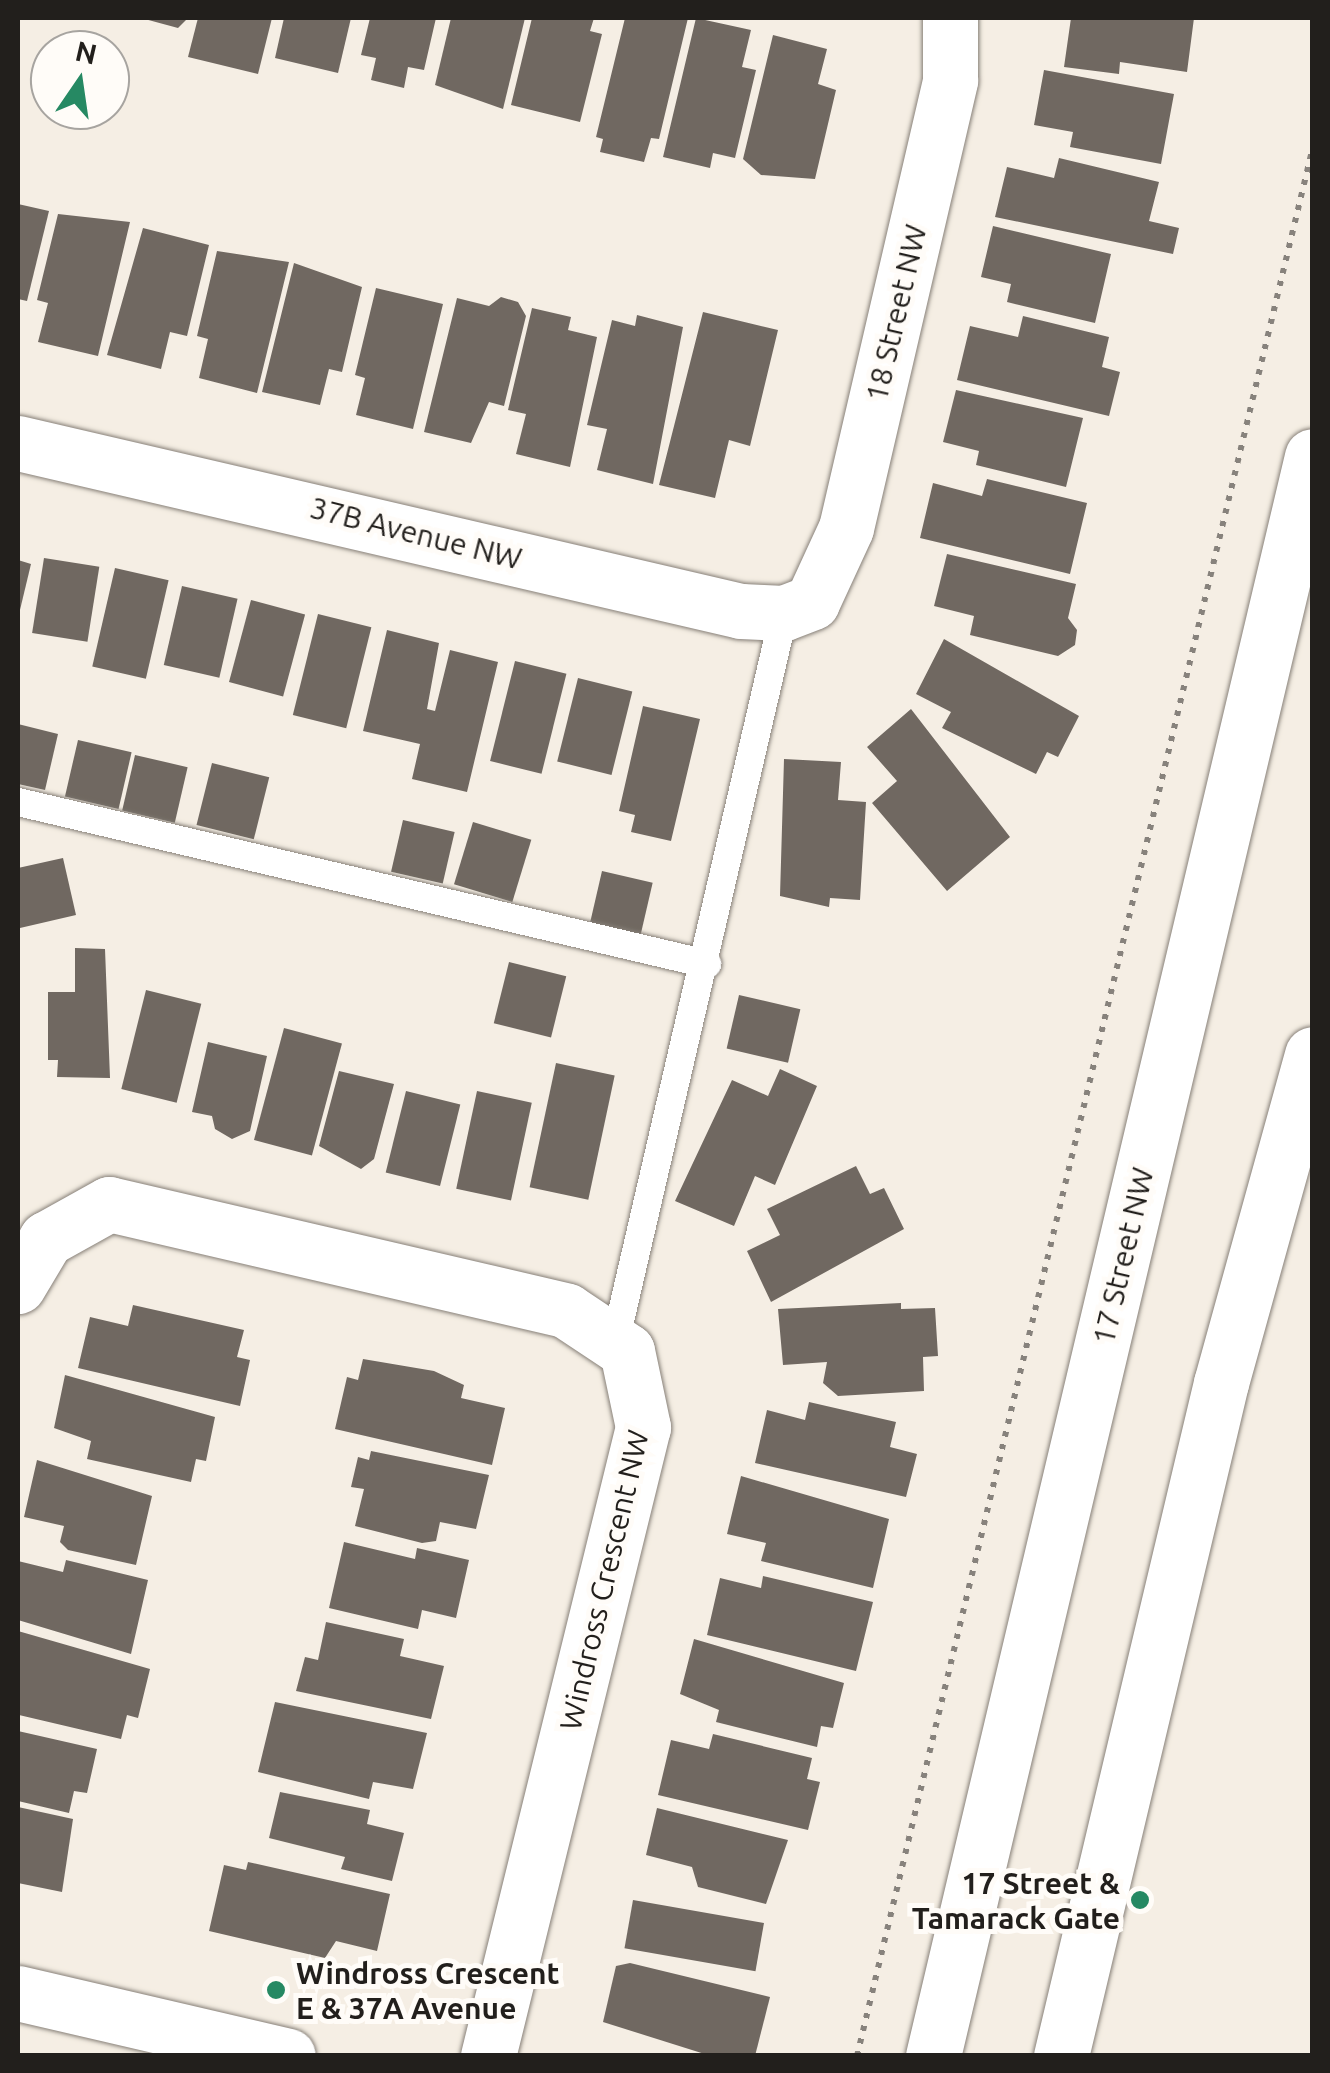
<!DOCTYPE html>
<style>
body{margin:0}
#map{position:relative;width:1330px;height:2073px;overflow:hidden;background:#f5eee4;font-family:Ubuntu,sans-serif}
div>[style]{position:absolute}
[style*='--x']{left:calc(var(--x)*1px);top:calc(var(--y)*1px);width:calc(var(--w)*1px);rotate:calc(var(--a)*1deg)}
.building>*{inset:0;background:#706861;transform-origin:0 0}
.path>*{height:6px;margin-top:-3px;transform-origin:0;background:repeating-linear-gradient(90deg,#87827c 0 5px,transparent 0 13px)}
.roads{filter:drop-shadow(0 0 2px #878078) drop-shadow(0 0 2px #878078)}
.service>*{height:28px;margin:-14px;padding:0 14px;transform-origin:14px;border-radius:14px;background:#fff}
.minor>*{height:55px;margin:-27.5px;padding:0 27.5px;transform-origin:27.5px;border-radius:27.5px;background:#fff}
.tertiary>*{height:55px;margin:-27.5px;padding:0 27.5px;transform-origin:27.5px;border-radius:27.5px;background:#fff}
.secondary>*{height:55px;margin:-27.5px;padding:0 27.5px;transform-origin:27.5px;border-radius:27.5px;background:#fff}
.dots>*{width:28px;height:28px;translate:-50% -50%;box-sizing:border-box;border:5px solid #fffcf8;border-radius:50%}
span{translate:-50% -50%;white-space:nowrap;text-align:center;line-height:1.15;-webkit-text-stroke:10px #fffcf8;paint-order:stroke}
.street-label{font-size:30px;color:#221f1c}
.poi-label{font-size:30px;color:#221f1c;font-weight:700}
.right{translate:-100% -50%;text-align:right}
.left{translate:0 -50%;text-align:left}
.frame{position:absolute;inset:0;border:20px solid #221f1c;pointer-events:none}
.north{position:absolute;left:30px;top:30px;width:100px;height:100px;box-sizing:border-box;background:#fffcf8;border:2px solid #a7a4a0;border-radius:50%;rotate:13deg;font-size:28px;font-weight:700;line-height:40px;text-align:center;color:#221f1c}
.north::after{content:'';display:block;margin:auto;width:35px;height:45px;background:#268963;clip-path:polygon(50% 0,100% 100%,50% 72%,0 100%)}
</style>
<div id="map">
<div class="building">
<i style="clip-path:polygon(141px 18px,188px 18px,178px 28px)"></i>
<i style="clip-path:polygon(198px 18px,272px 18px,258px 74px,188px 57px)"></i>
<i style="clip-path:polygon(284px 18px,351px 18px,338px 73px,275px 58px)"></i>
<i style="clip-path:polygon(370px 18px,436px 18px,424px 70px,408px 67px,404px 88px,371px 80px,376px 58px,361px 55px)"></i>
<i style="clip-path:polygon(451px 18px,525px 18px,503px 109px,435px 85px)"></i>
<i style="clip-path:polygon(532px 18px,594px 18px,590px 31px,602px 34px,580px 122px,511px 105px)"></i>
<i style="clip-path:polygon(625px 18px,688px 18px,659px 139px,651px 138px,644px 162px,600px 152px,603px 139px,596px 137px)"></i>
<i style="clip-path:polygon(696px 18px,751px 30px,742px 67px,756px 70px,735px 158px,713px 153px,710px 168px,663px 157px)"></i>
<i style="clip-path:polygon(1071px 18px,1194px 18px,1187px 72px,1120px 62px,1119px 74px,1064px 67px)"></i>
<i style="clip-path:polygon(773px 35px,827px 49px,818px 84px,836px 90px,815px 179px,761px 175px,743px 159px)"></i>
<i style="clip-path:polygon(1044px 70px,1174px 94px,1161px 164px,1070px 147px,1073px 132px,1034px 125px)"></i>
<i style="clip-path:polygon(1059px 158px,1159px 182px,1149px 221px,1179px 228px,1173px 254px,995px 217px,1007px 167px,1054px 178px)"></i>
<i style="clip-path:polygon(18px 204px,49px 211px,27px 301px,18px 299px)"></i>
<i style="clip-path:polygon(58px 214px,130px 222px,98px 356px,38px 342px,48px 303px,37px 300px)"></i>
<i style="clip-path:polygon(993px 226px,1111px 254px,1095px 323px,1007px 302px,1011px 284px,981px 277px)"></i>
<i style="clip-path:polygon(143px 228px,209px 245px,187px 336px,170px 332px,161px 369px,107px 355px)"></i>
<i style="clip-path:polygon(217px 251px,289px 262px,257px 393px,199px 378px,208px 339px,197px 336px)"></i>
<i style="clip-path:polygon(294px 263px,362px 287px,342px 372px,329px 369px,320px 405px,262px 392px)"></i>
<i style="clip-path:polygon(376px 288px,443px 304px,413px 429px,356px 415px,365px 378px,355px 375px)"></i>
<i style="clip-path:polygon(501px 297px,518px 302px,526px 316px,504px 406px,489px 402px,471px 443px,424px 432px,457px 298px,489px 306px)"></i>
<i style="clip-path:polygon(532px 308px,571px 317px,568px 330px,597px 337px,570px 467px,516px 454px,526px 414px,508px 410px)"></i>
<i style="clip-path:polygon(703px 312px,778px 330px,750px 446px,729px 440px,715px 498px,659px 485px)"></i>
<i style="clip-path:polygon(637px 315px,683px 327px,653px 484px,597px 470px,607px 429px,587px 425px,612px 320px,635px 326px)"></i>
<i style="clip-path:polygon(1023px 316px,1109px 337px,1102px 367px,1120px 372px,1109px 416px,957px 380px,970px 326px,1018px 337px)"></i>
<i style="clip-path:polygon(956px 390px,1083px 418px,1066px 487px,976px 465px,979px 451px,943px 442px)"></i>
<i style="clip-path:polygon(987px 479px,1087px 503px,1070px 574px,920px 538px,933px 483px,982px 496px)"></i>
<i style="clip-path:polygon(947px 554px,1076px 584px,1068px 618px,1077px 630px,1075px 645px,1058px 656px,970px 635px,974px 616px,934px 606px)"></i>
<i style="left:44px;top:558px;width:56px;height:76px;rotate:9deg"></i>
<i style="clip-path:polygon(18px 560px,31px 564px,19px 614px,18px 614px)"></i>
<i style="left:115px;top:568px;width:55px;height:101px;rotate:13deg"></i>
<i style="left:182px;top:586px;width:57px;height:81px;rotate:13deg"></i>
<i style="left:251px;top:600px;width:56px;height:85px;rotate:15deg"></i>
<i style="left:318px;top:614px;width:55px;height:104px;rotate:14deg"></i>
<i style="clip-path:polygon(387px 630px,439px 643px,427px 709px,435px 711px,450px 650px,498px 662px,467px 792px,412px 779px,420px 744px,363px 731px)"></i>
<i style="clip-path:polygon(944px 639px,1079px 716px,1058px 757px,1047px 752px,1036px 774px,942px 728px,951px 712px,916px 694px)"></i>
<i style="left:515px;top:661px;width:53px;height:103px;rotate:14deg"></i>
<i style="left:578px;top:678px;width:56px;height:86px;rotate:14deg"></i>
<i style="clip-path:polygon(643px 706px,700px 719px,671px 841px,631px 832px,635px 815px,619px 811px)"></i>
<i style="clip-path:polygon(911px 709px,1010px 837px,947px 891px,872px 803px,897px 781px,867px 747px)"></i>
<i style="clip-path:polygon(18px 724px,58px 734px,45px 790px,18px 784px)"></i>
<i style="left:78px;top:740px;width:55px;height:58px;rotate:13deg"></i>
<i style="left:135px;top:755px;width:54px;height:57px;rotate:13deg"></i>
<i style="clip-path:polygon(784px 759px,841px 762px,838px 800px,866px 802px,860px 900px,830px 898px,829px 907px,780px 896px)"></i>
<i style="left:212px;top:763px;width:59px;height:64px;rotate:14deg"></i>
<i style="left:403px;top:820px;width:53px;height:53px;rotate:13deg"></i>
<i style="left:473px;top:822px;width:61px;height:65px;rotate:17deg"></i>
<i style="clip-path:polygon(63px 858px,76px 915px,20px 928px,18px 868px)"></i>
<i style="left:602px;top:871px;width:52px;height:53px;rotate:13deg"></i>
<i style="clip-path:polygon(75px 948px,105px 949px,110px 1078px,57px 1077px,58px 1060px,48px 1060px,48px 992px,75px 992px)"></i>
<i style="left:509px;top:962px;width:59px;height:63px;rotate:14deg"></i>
<i style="left:146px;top:990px;width:57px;height:102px;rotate:14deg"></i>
<i style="left:739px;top:995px;width:63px;height:55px;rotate:13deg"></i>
<i style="left:284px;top:1028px;width:60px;height:116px;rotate:15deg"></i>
<i style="clip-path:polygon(208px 1042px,267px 1056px,250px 1131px,232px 1139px,215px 1129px,212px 1116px,192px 1112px)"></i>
<i style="left:556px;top:1063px;width:60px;height:127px;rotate:12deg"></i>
<i style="clip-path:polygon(780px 1069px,817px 1086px,775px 1185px,755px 1176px,734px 1226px,675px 1201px,732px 1080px,768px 1096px)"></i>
<i style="clip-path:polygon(339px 1071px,394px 1084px,374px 1159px,361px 1169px,319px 1146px)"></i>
<i style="left:406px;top:1091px;width:56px;height:84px;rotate:14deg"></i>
<i style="left:477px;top:1091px;width:56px;height:100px;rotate:12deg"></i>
<i style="clip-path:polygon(856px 1166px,870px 1194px,884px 1188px,904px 1229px,771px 1302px,747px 1251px,780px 1235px,767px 1209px)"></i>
<i style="clip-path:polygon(901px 1303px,901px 1309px,935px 1308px,938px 1356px,923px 1357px,924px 1391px,838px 1396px,823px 1383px,827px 1362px,783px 1365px,778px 1309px)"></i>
<i style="clip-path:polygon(133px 1305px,244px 1330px,237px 1357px,250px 1360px,240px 1406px,78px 1368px,90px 1317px,128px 1326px)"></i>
<i style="clip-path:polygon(363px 1359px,434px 1371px,464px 1385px,461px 1398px,505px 1408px,492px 1465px,335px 1429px,347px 1377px,358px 1380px)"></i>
<i style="clip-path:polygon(65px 1375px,215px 1417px,206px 1461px,196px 1459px,191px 1482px,87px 1459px,91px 1441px,54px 1428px)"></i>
<i style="clip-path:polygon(809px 1402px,896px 1422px,890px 1447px,917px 1454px,906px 1497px,755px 1463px,767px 1410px,805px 1420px)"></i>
<i style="clip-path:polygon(371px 1451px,489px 1475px,476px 1529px,440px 1522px,436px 1541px,422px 1543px,355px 1526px,364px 1489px,351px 1487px,358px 1457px,369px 1460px)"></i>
<i style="clip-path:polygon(37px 1460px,152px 1496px,136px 1565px,68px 1550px,60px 1542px,64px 1526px,24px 1517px)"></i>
<i style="clip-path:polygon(741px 1476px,889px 1519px,873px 1588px,761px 1561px,766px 1543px,727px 1534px)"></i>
<i style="clip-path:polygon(344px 1542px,415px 1559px,417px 1548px,469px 1560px,456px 1618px,422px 1610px,418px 1629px,329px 1608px)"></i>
<i style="clip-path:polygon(66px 1560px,148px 1580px,131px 1654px,18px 1620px,18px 1561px,63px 1572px)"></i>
<i style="clip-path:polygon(763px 1576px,873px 1602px,856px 1671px,707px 1635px,720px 1578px,761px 1588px)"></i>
<i style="clip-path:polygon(326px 1622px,404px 1639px,400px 1656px,444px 1666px,431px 1719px,296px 1691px,305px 1657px,318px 1660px)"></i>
<i style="clip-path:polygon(18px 1631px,150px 1669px,138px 1718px,127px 1715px,121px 1739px,19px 1715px)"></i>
<i style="clip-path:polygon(694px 1639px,844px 1683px,833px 1728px,821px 1726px,817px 1747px,716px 1722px,719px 1710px,680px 1694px)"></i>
<i style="clip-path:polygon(275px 1702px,427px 1733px,413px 1789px,373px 1782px,369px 1799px,258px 1772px)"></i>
<i style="clip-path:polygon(18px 1731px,97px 1749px,87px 1793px,74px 1791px,69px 1813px,18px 1801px)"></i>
<i style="clip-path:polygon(713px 1734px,812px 1758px,807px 1779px,820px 1782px,808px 1830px,658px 1795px,671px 1740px,709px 1749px)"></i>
<i style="clip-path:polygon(280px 1792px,370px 1810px,367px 1824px,404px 1833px,392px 1881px,341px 1869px,345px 1857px,269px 1838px)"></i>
<i style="clip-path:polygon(18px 1807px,73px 1819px,62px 1892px,18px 1883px)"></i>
<i style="clip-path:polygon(657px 1808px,788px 1840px,766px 1904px,698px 1887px,692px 1867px,646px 1855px)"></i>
<i style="clip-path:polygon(248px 1862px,390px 1894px,377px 1951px,336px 1941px,325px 1958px,209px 1931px,224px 1865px,246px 1870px)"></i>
<i style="left:633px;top:1900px;width:133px;height:49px;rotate:10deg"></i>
<i style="clip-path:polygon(630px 1963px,770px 1997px,755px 2056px,711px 2056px,603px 2022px,616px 1966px)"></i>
</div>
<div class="path">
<i style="--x:857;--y:2056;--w:1960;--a:-76.57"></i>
</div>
<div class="roads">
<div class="service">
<i style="--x:18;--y:802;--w:708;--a:13.23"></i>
<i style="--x:616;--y:1338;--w:744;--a:-76.95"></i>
</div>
<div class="minor">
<i style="--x:18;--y:443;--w:742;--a:13.08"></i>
<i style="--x:741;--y:611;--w:43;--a:2.7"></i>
<i style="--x:784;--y:613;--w:30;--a:-21"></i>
<i style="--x:812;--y:602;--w:81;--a:-65.3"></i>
<i style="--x:846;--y:528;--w:460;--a:-76.9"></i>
<i style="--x:950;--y:80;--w:62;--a:-90"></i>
<i style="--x:18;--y:1286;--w:55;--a:-59.2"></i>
<i style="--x:46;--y:1239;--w:72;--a:-29.1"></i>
<i style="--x:109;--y:1204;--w:470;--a:13.1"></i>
<i style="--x:567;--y:1311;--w:72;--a:33.7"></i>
<i style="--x:627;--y:1351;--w:78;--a:78.1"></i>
<i style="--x:643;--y:1427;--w:648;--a:103.84"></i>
</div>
<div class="tertiary">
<i style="--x:18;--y:1993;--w:277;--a:13.1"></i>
</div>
<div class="secondary">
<i style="--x:933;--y:2056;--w:1644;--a:-76.67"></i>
<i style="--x:1061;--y:2056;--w:692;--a:-76.63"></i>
<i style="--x:1221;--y:1383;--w:341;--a:-74.5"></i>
</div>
</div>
<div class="dots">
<i style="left:1140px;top:1900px;background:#268963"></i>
<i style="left:276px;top:1990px;background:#268963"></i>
</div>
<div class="street-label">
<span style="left:896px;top:313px;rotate:-77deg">18 Street NW</span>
<span style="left:416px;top:533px;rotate:14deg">37B Avenue NW</span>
<span style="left:1123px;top:1256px;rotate:-77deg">17 Street NW</span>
<span style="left:604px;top:1580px;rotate:-77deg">Windross Crescent NW</span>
</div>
<div class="poi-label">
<span class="right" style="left:1120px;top:1900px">17 Street &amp;<br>Tamarack Gate</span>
<span class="left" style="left:296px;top:1990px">Windross Crescent<br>E &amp; 37A Avenue</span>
</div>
<div class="frame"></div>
<div class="north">N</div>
</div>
